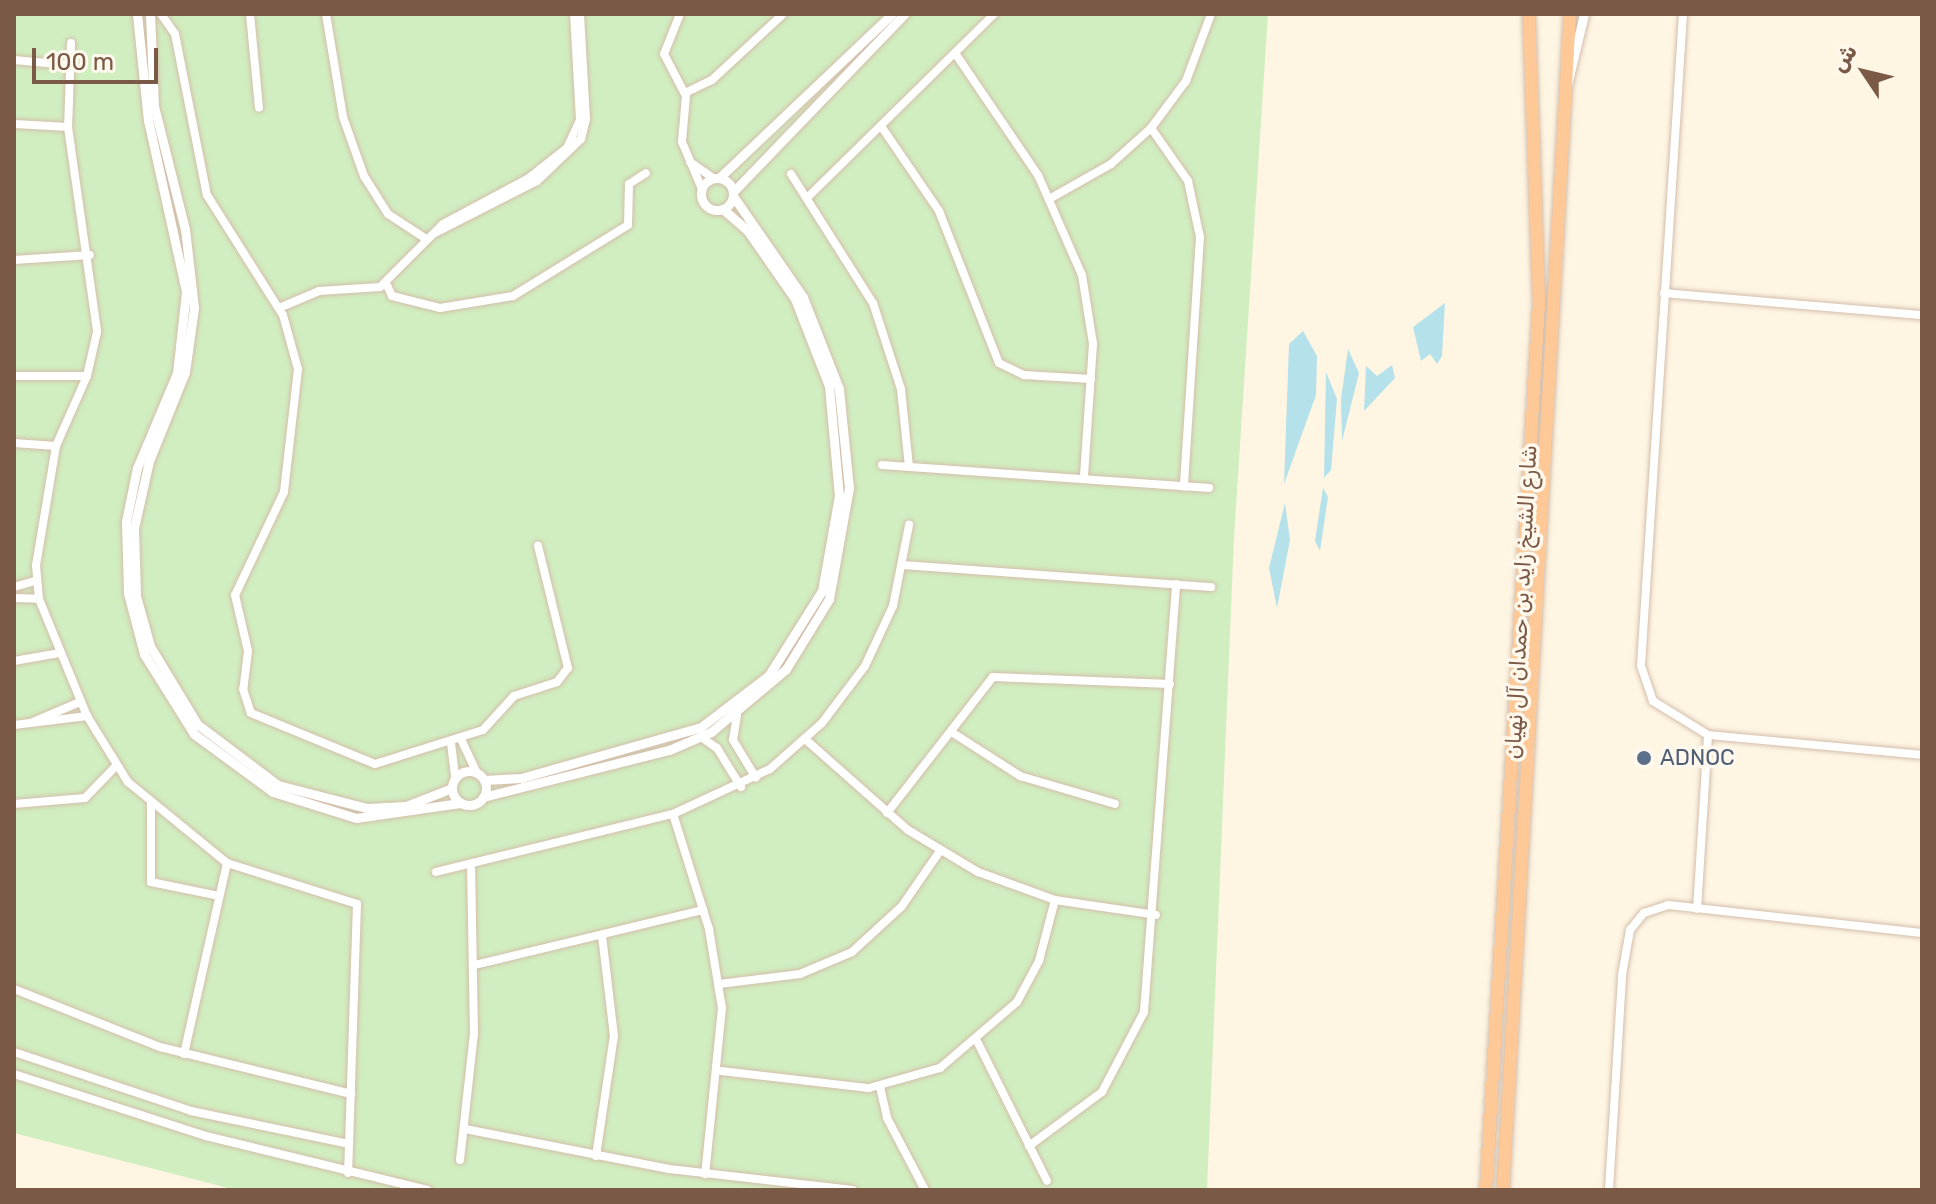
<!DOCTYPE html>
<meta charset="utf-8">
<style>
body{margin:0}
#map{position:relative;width:1936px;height:1204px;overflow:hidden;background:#fef5e3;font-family:Rubik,Vazirmatn,sans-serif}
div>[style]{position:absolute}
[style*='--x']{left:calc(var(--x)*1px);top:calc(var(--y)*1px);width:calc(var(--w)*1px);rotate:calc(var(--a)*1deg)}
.green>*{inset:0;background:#d1eec0}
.water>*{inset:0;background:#b5e1ea}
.roads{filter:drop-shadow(0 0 2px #d4beab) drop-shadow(0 0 2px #d4beab)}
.minor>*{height:8px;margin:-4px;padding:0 4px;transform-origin:4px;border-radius:4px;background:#fff}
.tertiary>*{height:9px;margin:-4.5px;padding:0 4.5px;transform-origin:4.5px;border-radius:4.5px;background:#fff}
.tertiary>.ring{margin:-4.5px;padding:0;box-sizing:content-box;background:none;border:9px solid #fff;border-radius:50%}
.trunk>*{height:12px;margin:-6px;padding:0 6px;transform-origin:6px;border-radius:6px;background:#ffc897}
.dots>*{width:22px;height:22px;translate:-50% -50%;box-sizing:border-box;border:4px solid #fff8ec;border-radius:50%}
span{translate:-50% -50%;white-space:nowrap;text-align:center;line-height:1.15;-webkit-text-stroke:7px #fff8ec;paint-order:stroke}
.street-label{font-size:22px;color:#7a5a46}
.service-label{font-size:22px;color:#4e5e75}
.left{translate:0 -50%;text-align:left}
.frame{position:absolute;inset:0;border:16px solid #7a5a46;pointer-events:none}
.north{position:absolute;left:1824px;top:32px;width:80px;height:80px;-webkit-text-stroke:6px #fff8ec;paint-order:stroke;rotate:305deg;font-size:22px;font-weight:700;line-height:32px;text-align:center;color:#7a5a46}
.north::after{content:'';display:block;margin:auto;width:28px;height:36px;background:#7a5a46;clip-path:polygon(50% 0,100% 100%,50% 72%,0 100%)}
.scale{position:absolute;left:32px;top:48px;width:126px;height:36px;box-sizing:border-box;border:4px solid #7a5a46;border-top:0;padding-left:10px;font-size:24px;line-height:28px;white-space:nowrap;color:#7a5a46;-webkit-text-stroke:6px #fff8ec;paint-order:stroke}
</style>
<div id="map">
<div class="green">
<i style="clip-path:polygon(14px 14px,1268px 14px,1234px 537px,1207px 1190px,236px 1190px,14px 1133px)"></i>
</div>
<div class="water">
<i style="clip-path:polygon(1445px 303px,1442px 356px,1437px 364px,1430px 354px,1421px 361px,1413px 327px)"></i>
<i style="clip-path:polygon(1303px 331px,1317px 356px,1316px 395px,1284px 484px,1289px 344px)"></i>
<i style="clip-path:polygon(1348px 349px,1359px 373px,1342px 441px,1341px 399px)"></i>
<i style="clip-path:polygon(1392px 365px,1395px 378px,1364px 411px,1366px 366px,1377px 376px)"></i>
<i style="clip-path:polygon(1326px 372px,1337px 399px,1331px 470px,1324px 478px)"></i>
<i style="clip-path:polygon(1323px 488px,1328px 497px,1320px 551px,1315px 541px)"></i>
<i style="clip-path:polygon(1285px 503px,1290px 540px,1277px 608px,1269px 568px)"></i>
</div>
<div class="roads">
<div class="minor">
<i style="--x:161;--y:14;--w:24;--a:55"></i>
<i style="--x:175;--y:34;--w:164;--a:78.8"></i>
<i style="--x:207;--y:195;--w:142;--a:57.7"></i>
<i style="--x:283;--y:315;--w:56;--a:74.5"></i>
<i style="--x:298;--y:369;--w:124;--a:96.5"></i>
<i style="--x:284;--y:492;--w:114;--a:115.4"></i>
<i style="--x:235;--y:595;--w:57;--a:76.9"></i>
<i style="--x:248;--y:651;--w:38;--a:97"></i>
<i style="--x:243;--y:689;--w:25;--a:72"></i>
<i style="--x:251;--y:713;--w:134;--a:22.4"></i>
<i style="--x:375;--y:764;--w:113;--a:-17.5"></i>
<i style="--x:483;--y:730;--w:46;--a:-47.6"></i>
<i style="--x:514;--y:696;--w:45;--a:-18"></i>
<i style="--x:557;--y:682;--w:18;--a:-52"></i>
<i style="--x:568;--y:668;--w:126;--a:-103.8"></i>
<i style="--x:250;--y:14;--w:94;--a:84.5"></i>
<i style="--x:326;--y:14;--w:104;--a:80.6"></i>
<i style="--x:343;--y:117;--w:63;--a:70.4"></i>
<i style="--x:364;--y:176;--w:45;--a:57.7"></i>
<i style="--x:388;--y:214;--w:45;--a:33.3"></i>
<i style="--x:680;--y:14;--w:43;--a:111.8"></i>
<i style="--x:664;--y:54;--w:47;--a:62.4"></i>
<i style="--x:686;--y:96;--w:46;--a:95"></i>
<i style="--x:682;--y:142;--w:51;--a:66.9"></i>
<i style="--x:1683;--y:14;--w:653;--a:93.69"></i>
<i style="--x:1641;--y:666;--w:37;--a:71"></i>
<i style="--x:1653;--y:701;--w:65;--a:31.7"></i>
<i style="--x:1708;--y:735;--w:174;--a:93.6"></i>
<i style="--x:71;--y:43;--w:84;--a:92"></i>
<i style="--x:68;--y:127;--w:207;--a:81.9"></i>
<i style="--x:97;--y:332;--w:45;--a:102.8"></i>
<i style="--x:87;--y:376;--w:77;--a:113.9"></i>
<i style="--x:56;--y:446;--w:121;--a:99.5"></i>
<i style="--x:36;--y:565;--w:34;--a:85"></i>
<i style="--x:39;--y:599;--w:126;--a:67.7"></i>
<i style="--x:87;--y:716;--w:78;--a:58.2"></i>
<i style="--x:128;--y:782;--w:128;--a:39.3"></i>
<i style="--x:227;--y:863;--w:136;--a:17.5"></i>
<i style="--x:357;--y:904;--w:269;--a:91.9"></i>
<i style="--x:955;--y:53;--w:148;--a:55.8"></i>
<i style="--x:1038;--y:175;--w:109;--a:66.3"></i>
<i style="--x:1082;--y:275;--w:70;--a:80.9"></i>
<i style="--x:1093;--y:344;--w:133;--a:93.9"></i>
<i style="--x:14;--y:60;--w:55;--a:5.2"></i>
<i style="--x:685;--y:93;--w:30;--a:-26"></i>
<i style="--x:712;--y:80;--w:97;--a:-42.9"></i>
<i style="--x:14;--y:124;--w:54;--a:3.2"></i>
<i style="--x:881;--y:126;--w:103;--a:55.7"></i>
<i style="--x:939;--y:211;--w:163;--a:68.5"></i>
<i style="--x:999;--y:363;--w:28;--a:26"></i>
<i style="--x:1024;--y:375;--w:67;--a:3.4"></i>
<i style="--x:1151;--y:128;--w:65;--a:55.1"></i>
<i style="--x:1188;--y:181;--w:57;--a:77.9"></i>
<i style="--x:1200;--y:237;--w:250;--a:93.7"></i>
<i style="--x:690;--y:162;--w:28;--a:35"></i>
<i style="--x:791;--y:174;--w:153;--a:57.6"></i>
<i style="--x:873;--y:303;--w:90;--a:72"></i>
<i style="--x:901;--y:389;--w:77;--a:84.1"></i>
<i style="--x:809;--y:196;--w:260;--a:-44.5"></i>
<i style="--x:1051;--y:198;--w:69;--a:-29.5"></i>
<i style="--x:1111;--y:164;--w:54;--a:-42"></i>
<i style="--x:1151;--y:128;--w:59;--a:-53.3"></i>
<i style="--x:1186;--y:81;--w:72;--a:-69.5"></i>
<i style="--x:435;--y:233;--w:114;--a:-27"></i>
<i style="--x:537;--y:181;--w:61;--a:-43.7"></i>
<i style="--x:581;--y:139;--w:21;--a:-76"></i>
<i style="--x:586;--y:119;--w:105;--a:-93.3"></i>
<i style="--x:14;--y:260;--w:76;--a:-3.8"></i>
<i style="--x:386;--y:283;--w:14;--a:65"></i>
<i style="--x:392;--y:296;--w:49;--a:14"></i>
<i style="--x:440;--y:308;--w:74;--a:-9.3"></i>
<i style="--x:513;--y:296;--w:135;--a:-31.7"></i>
<i style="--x:628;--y:225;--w:41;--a:-88.6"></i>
<i style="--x:629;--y:184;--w:20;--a:-33"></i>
<i style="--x:1664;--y:293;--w:259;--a:4.9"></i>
<i style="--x:279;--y:308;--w:43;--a:-23"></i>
<i style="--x:319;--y:291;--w:61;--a:-3.8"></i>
<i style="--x:380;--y:287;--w:89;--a:-45"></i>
<i style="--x:443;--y:224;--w:98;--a:-28.1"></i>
<i style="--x:529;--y:178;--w:48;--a:-38.3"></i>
<i style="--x:567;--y:148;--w:31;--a:-65"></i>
<i style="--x:580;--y:120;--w:106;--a:-93.2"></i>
<i style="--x:14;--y:376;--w:73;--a:0"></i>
<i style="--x:14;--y:443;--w:42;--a:4.1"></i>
<i style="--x:882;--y:465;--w:328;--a:4"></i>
<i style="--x:903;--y:565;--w:309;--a:4.1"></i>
<i style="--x:14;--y:587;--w:22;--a:-16"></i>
<i style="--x:14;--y:598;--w:25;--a:2"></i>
<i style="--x:14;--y:661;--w:47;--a:-9.9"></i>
<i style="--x:737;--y:715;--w:25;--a:99"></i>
<i style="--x:733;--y:740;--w:44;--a:58.8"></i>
<i style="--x:33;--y:722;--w:51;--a:-23.1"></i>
<i style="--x:14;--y:725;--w:74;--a:-7"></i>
<i style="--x:953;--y:733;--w:80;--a:32.7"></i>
<i style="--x:1020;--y:776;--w:99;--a:16.4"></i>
<i style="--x:1708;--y:735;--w:215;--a:5.3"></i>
<i style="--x:701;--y:737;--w:19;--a:35"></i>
<i style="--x:717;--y:748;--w:46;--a:58.4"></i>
<i style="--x:461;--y:739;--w:38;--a:65"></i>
<i style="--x:805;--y:739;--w:137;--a:41.5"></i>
<i style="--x:908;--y:830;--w:82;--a:31"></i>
<i style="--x:978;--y:872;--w:82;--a:20"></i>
<i style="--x:1055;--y:900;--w:102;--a:8.4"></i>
<i style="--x:451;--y:743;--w:35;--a:83"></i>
<i style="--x:151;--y:803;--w:79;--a:90"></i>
<i style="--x:151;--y:882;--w:69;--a:11.6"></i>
<i style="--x:14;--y:804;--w:71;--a:-4.8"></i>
<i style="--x:85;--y:798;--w:43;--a:-45.9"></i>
<i style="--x:887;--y:813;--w:172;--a:-52.1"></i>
<i style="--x:993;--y:677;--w:177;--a:2.3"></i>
<i style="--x:673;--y:814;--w:121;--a:72.6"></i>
<i style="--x:709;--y:929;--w:80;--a:80.7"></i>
<i style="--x:722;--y:1008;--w:167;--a:95.8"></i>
<i style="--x:436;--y:872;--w:244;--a:-13.8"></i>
<i style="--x:673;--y:814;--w:107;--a:-24.9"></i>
<i style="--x:770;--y:769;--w:69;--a:-41.5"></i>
<i style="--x:822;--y:723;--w:71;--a:-53"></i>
<i style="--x:865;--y:666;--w:66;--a:-65"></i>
<i style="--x:893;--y:606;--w:83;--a:-78.8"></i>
<i style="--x:475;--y:965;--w:235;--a:-13.6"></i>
<i style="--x:719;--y:984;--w:82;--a:-7"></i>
<i style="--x:800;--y:974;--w:56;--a:-22.9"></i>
<i style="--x:852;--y:952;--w:68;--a:-42.6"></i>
<i style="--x:902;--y:906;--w:67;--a:-55.4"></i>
<i style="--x:14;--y:989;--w:157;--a:21.7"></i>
<i style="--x:160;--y:1047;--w:197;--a:13.8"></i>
<i style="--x:978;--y:1043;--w:154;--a:63.4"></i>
<i style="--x:14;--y:1052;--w:187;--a:18.4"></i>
<i style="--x:191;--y:1111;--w:161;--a:11.8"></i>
<i style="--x:184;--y:1054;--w:196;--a:-77.3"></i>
<i style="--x:721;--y:1071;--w:149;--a:6.6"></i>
<i style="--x:869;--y:1088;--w:74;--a:-15.7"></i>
<i style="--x:940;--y:1068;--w:101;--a:-40.6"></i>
<i style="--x:1017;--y:1002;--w:47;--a:-61.8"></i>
<i style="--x:1039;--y:961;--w:63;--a:-75.3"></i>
<i style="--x:14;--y:1074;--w:202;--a:17.9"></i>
<i style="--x:206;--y:1136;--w:228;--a:13.7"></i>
<i style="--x:880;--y:1087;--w:32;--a:77"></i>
<i style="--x:887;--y:1118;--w:81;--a:62.2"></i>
<i style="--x:465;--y:1129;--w:208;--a:11.1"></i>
<i style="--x:669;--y:1169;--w:185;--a:6.5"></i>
<i style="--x:1029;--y:1146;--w:91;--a:-36.5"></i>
<i style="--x:1102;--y:1092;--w:90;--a:-62.3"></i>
<i style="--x:1144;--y:1012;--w:429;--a:-85.7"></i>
<i style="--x:596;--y:1156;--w:121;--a:-81.5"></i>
<i style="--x:614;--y:1036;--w:102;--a:-96.8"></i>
<i style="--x:460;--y:1160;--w:127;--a:-83.7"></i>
<i style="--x:474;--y:1034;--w:170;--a:-91"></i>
<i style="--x:1609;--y:1190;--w:215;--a:-86.5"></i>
<i style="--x:1622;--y:975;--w:46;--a:-79.9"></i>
<i style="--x:1630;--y:930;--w:22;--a:-51"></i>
<i style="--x:1644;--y:913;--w:25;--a:-18"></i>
<i style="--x:1668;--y:905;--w:256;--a:6.3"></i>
</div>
<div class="tertiary">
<i style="--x:137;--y:14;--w:107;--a:84.1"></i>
<i style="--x:148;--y:120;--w:176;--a:77.5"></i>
<i style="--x:186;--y:292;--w:81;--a:96.3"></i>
<i style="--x:177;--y:373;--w:103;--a:112.8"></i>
<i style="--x:137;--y:468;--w:54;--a:101.7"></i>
<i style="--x:126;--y:521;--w:72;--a:88.4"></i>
<i style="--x:128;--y:593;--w:63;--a:75.3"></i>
<i style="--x:144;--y:654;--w:94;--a:58"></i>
<i style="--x:194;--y:734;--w:98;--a:36.3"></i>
<i style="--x:273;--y:792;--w:87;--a:17.4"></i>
<i style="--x:356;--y:818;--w:105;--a:-8.2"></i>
<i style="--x:150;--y:14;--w:92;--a:87.5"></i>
<i style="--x:154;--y:106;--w:127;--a:75.9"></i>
<i style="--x:185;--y:229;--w:80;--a:83.5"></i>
<i style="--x:194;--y:308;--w:65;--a:98"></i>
<i style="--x:185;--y:372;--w:96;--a:112"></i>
<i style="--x:149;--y:461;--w:69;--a:102.6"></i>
<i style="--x:134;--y:528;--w:68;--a:88.3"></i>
<i style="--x:136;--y:596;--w:52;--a:74.4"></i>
<i style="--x:150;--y:646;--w:91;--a:58.9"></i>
<i style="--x:197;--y:724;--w:101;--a:37"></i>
<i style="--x:278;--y:785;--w:92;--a:14.5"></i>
<i style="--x:367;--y:808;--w:39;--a:-3"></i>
<i style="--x:406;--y:806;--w:49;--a:-21.4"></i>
<i style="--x:1567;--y:85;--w:73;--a:-76.5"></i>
<i style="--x:719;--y:178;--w:238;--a:-43.5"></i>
<i class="ring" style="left:701px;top:178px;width:23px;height:23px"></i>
<i style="--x:733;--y:192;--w:247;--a:-46.1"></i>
<i class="ring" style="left:452px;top:771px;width:25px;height:25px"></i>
<i style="--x:484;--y:780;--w:37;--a:-3"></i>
<i style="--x:521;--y:778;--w:187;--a:-15.8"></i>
<i style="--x:701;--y:727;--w:86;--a:-37.4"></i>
<i style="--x:769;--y:675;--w:99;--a:-57.8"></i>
<i style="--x:822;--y:591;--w:97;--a:-79.9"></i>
<i style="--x:839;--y:496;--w:110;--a:-95.2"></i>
<i style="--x:829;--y:386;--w:93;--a:-111.3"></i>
<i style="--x:795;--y:299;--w:84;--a:-124.8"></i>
<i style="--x:747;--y:230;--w:32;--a:-139"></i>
<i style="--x:483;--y:797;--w:192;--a:-14.2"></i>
<i style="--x:669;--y:750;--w:46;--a:-23.2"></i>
<i style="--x:711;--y:732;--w:98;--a:-40"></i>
<i style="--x:786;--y:669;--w:82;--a:-58.4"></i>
<i style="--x:829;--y:599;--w:113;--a:-79.8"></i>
<i style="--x:849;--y:488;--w:100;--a:-95.8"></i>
<i style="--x:839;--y:389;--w:99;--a:-111.4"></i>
<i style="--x:803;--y:297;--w:123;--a:-124.7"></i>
</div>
<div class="trunk">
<i style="--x:1486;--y:1190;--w:890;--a:-86.58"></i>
<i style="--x:1539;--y:302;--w:288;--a:-92"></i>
<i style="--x:1503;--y:1190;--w:1178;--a:-86.74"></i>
</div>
</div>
<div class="dots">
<i style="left:1644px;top:758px;background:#5c6f8a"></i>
</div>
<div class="street-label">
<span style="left:1521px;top:602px;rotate:-87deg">شارع الشيخ زايد بن حمدان آل نهيان</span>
</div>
<div class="service-label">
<span class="left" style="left:1660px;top:758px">ADNOC</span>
</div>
<div class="frame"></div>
<div class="north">ش</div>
<div class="scale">100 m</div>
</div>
